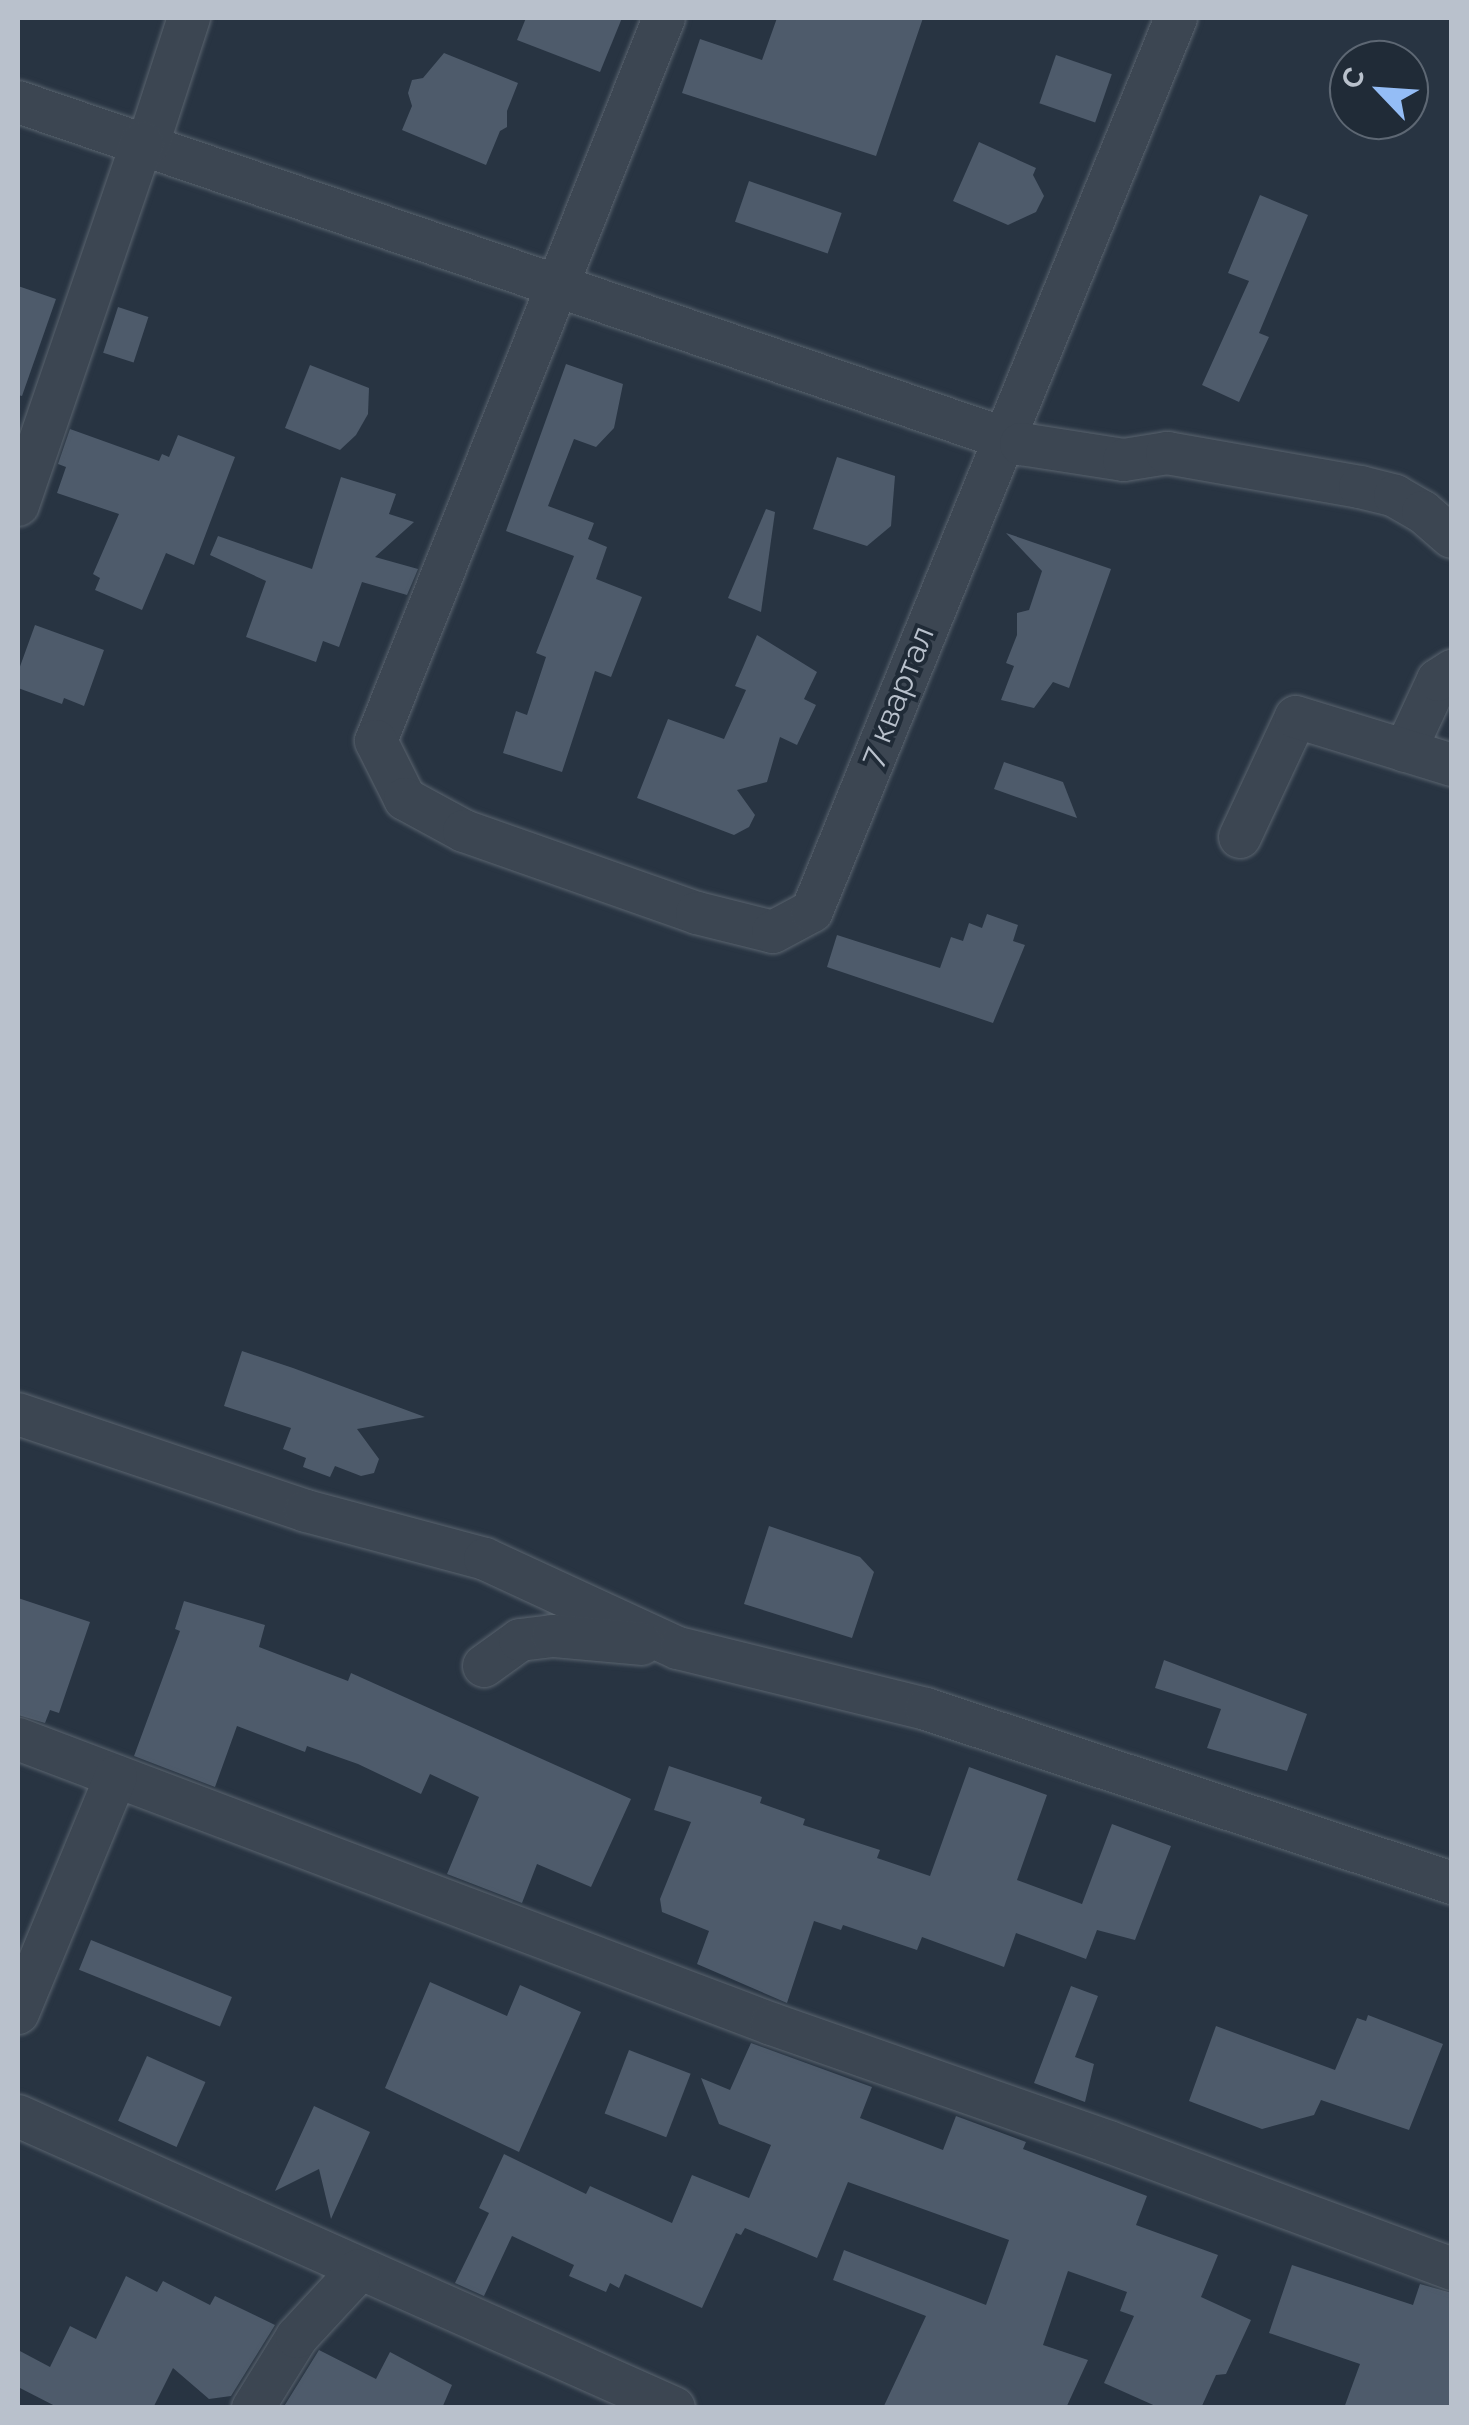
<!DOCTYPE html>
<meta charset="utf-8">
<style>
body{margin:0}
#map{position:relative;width:1469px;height:2425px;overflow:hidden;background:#283442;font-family:Raleway,sans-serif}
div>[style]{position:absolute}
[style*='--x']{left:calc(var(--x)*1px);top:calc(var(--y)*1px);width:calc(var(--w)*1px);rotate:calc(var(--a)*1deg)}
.building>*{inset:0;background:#4e5b6b;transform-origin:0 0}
.roads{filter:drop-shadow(0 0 2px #5a646f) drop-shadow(0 0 2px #5a646f)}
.minor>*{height:42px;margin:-21px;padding:0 21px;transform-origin:21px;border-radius:21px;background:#3c4652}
span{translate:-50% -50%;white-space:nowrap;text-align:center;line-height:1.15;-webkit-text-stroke:8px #202b37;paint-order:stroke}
.street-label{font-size:32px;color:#b9c1cc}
.frame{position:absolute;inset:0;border:20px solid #b9c1cc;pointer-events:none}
.north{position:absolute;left:1329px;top:40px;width:100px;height:100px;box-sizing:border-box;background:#202b37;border:2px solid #5d6773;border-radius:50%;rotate:295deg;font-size:28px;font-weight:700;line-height:40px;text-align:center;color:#b9c1cc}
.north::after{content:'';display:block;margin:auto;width:35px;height:45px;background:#94bdf6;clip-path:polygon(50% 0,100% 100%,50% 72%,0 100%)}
</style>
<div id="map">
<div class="building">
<i style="clip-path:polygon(526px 18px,622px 18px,600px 72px,517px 40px)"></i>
<i style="clip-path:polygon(777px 18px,923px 18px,876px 156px,682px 93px,700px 39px,762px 60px)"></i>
<i style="clip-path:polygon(444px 53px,518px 83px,507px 111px,507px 127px,500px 131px,486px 165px,402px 130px,412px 106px,408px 93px,412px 80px,423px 78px)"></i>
<i style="left:1056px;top:55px;width:59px;height:51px;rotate:19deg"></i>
<i style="clip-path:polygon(979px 142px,1036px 168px,1033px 175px,1044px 196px,1036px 212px,1008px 225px,953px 201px)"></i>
<i style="left:749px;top:181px;width:98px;height:43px;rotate:19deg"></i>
<i style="clip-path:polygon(1260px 195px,1308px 215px,1259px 333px,1269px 337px,1239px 402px,1202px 385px,1249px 281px,1228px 273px)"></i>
<i style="clip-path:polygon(18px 286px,56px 299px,22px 396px,18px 395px)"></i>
<i style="left:118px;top:307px;width:32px;height:48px;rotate:18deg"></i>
<i style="clip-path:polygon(566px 364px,623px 384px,614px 428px,596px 447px,574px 439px,548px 506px,594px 523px,588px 539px,607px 547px,596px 579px,642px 597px,611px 677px,595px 671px,562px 772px,503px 753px,516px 711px,527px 715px,546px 657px,536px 653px,574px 556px,506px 531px)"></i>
<i style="clip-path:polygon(310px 365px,369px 388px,368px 414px,356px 435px,340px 450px,285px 428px)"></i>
<i style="clip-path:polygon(70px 429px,159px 461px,162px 454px,169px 457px,178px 435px,235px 457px,194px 565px,166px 553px,142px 610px,95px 590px,100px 578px,93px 574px,119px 514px,57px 493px,66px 467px,58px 464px)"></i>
<i style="clip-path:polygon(837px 457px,895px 476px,891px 526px,867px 546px,813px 529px)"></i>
<i style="clip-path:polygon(341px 477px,396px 494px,389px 514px,414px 522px,375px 557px,418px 569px,407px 595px,362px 582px,339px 647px,323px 641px,316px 662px,246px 637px,266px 581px,210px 555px,218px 536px,312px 569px)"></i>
<i style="clip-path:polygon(766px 509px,775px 512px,761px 612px,728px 598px)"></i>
<i style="clip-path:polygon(1006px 533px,1111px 569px,1069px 688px,1053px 682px,1034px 708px,1001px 700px,1014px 666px,1006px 663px,1017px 635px,1017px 613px,1029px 610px,1042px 571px)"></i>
<i style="clip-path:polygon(35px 625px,104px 650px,84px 706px,64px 698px,62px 704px,18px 688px,18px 672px)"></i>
<i style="clip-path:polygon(757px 635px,817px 672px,804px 699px,816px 705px,797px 745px,780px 737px,767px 782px,737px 790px,755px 815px,749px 827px,734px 835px,637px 798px,668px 719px,724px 739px,746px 690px,735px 686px)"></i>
<i style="clip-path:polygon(1004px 762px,1063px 782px,1077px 818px,994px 789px)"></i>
<i style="clip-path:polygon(987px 914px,1018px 925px,1013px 941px,1025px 945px,993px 1023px,827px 967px,837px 935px,940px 968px,951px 937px,963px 941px,969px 923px,982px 928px)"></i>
<i style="clip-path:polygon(242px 1351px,293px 1368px,425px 1417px,357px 1429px,379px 1459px,374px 1473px,361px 1476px,335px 1466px,330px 1477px,303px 1467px,306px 1458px,283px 1449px,291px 1428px,224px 1406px)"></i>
<i style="clip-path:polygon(769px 1526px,860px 1557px,874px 1572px,852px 1638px,744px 1604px)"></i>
<i style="clip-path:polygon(18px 1598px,90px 1622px,59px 1713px,50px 1710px,45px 1723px,18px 1715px)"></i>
<i style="clip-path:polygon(184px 1601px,265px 1625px,259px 1647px,348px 1681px,351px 1673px,631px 1799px,591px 1887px,537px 1864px,522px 1903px,447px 1874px,479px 1797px,430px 1774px,421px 1794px,358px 1764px,307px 1746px,305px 1752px,237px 1726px,215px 1787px,134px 1756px,180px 1631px,175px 1629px)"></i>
<i style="clip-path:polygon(1164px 1660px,1307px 1714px,1287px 1771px,1207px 1748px,1221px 1709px,1155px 1688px)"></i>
<i style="clip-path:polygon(669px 1766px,762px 1797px,760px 1803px,805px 1819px,803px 1825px,880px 1850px,877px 1858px,930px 1876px,969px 1767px,1047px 1795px,1017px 1880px,1082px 1904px,1112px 1824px,1171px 1846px,1135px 1940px,1097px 1930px,1086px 1959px,1016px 1933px,1004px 1967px,922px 1937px,917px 1950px,843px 1925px,841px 1930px,814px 1921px,787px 2003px,697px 1964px,709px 1931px,662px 1912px,660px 1899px,691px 1822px,654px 1810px)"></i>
<i style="left:91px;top:1940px;width:152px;height:32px;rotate:22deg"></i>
<i style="clip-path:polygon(430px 1982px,507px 2016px,520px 1985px,581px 2012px,519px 2152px,385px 2088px)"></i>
<i style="clip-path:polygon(1071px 1986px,1098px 1996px,1075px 2057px,1094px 2064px,1085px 2102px,1034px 2083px)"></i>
<i style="clip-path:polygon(1368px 2015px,1443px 2044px,1409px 2130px,1321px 2100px,1314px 2115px,1262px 2129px,1189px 2101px,1216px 2026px,1335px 2070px,1357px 2018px,1366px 2021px)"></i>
<i style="clip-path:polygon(751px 2043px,872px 2087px,860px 2118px,943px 2150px,956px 2116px,1026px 2142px,1023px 2149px,1147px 2196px,1136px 2225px,1218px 2255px,1201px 2297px,1251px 2320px,1226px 2374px,1216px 2375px,1201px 2408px,1160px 2408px,1104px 2383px,1134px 2316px,1120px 2311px,1127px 2292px,1068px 2271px,1043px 2345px,1088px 2360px,1066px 2408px,883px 2408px,926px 2316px,833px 2280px,844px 2250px,986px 2305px,1009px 2240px,848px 2182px,817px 2258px,745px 2228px,741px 2235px,736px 2233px,702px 2308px,625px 2274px,619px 2288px,610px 2283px,606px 2292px,569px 2276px,574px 2265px,512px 2236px,484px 2296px,455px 2283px,489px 2213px,479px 2208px,504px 2154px,586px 2194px,590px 2186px,672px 2223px,692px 2175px,749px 2198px,771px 2145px,719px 2124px,701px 2078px,730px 2090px)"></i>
<i style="left:629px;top:2050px;width:66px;height:68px;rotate:21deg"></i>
<i style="left:147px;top:2056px;width:64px;height:71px;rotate:24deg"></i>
<i style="clip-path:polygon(314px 2106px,370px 2132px,331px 2219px,319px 2169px,275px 2191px)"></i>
<i style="clip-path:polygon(1292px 2265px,1413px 2305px,1420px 2284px,1452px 2293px,1452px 2408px,1344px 2408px,1360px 2364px,1269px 2333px)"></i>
<i style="clip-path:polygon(126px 2276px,157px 2292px,163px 2281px,210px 2305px,215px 2296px,275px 2325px,231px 2396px,209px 2399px,173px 2368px,153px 2408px,59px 2408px,18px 2387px,18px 2350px,50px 2367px,70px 2326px,96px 2339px)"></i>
<i style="clip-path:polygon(319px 2350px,376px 2379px,390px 2352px,452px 2385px,442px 2408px,283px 2408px)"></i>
</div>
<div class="roads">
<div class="minor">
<i style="--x:664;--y:18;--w:778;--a:111.72"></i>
<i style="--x:376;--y:741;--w:65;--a:63.4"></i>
<i style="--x:405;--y:799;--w:67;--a:28.5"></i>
<i style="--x:464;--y:831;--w:247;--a:19.4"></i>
<i style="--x:697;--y:913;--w:78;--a:14"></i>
<i style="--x:773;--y:932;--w:44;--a:-28.3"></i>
<i style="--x:812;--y:911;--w:964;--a:-67.82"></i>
<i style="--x:18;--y:102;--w:1060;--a:18.83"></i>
<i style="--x:1021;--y:444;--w:104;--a:8.8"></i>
<i style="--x:1124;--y:460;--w:44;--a:-9.2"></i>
<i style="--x:1167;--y:453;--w:196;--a:10"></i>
<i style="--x:1360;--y:487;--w:36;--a:14"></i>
<i style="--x:1395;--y:496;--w:32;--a:30"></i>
<i style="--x:1423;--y:512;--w:38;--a:41"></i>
<i style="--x:148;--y:144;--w:133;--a:-72"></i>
<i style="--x:18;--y:505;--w:383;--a:-71.1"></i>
<i style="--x:1405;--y:751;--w:78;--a:-65.1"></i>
<i style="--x:1438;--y:680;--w:17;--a:-33"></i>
<i style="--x:1240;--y:837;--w:132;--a:-65"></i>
<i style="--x:1296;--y:717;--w:163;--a:17.1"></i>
<i style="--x:18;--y:1414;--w:304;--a:18.6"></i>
<i style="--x:306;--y:1511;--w:185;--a:15"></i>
<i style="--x:485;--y:1559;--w:213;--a:24.8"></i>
<i style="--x:678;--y:1648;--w:255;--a:13.8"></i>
<i style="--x:926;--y:1709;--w:554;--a:18.3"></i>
<i style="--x:484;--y:1666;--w:44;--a:-35.8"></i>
<i style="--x:520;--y:1640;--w:33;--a:-7"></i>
<i style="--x:553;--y:1636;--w:89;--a:5.1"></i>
<i style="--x:18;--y:1739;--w:806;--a:20.71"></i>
<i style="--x:772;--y:2024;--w:357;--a:19.3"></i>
<i style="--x:1109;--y:2142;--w:366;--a:20.3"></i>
<i style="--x:18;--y:2013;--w:256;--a:-67.5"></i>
<i style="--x:18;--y:2116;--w:718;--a:23.99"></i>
<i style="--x:253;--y:2408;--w:84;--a:-58.2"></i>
<i style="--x:297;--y:2337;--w:91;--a:-47.2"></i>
</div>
</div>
<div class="street-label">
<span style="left:897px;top:696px;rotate:-68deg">7 квартал</span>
</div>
<div class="frame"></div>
<div class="north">С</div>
</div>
